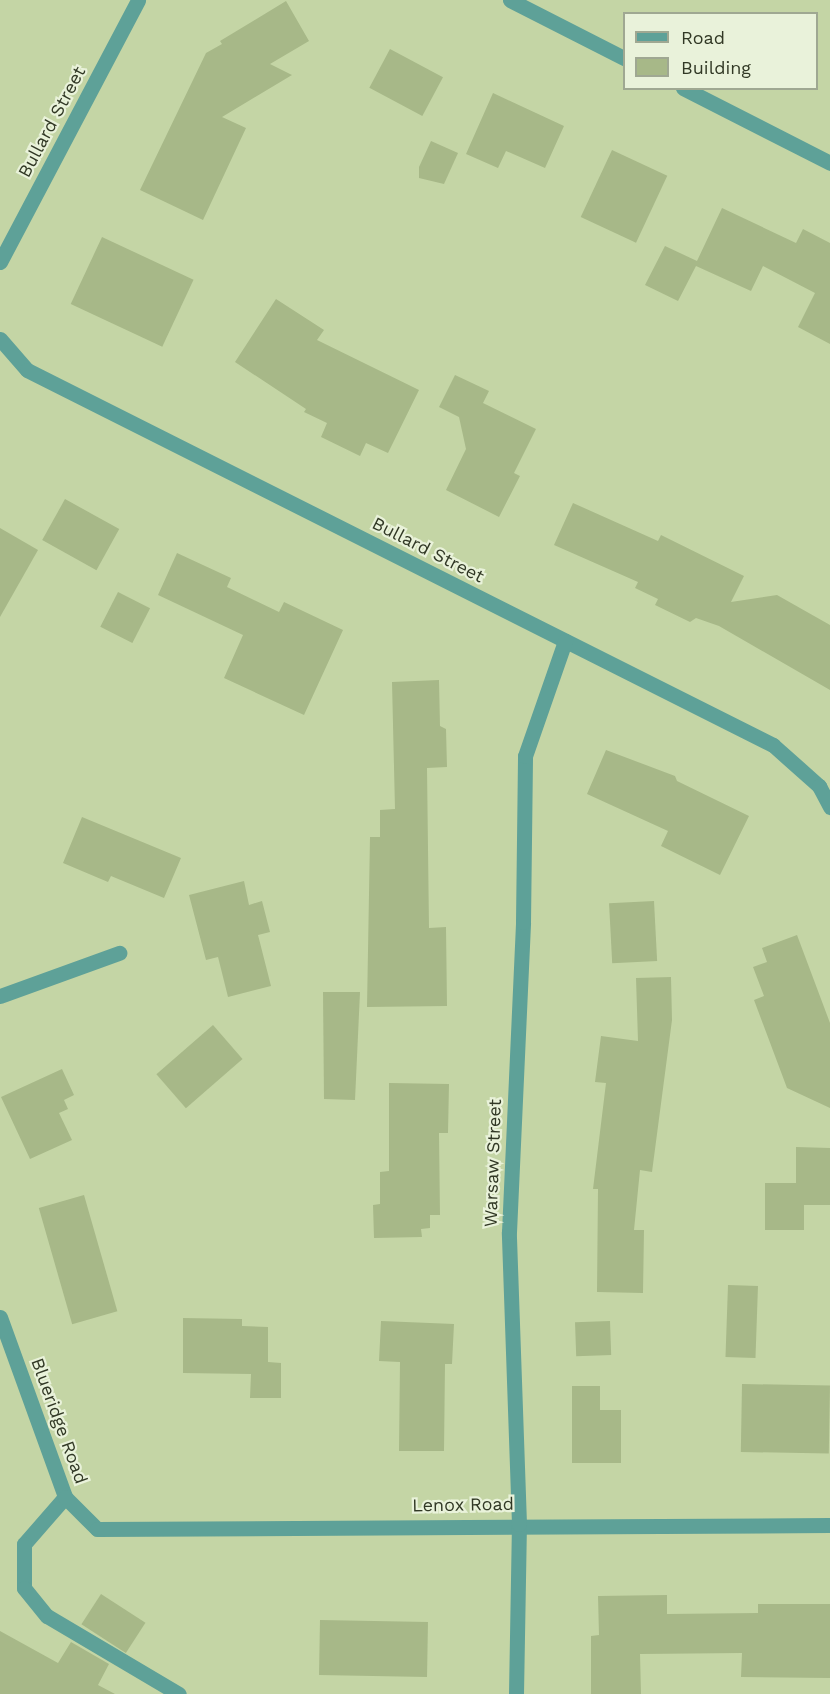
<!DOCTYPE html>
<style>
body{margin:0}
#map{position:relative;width:830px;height:1694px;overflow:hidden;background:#c4d5a5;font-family:"Work Sans",sans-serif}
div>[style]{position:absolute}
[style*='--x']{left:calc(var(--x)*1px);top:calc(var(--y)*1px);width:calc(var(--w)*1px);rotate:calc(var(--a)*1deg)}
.building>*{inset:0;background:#a7b888;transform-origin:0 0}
.lane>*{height:15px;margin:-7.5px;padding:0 7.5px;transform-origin:7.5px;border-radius:7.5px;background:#5ea198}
.street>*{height:15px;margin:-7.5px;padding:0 7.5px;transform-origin:7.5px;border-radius:7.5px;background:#5ea198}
span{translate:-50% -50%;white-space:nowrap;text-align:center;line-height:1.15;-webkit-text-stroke:4.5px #e9f2da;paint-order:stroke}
.street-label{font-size:18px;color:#313825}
.legend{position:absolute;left:623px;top:12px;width:195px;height:78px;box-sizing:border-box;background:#e9f2da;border:2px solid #9fa892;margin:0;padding:8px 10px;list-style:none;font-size:18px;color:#313825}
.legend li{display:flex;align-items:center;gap:12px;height:30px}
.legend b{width:30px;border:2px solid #9fa892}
</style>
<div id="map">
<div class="building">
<i style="clip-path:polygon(286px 1px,309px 41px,270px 64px,292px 75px,222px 117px,246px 128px,203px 220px,140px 190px,206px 53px,222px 44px,220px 41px)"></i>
<i style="left:390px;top:49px;width:60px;height:44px;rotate:28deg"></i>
<i style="clip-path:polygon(493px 93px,564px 126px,545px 168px,506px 151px,498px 168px,466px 154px)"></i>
<i style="clip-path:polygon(431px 141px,458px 153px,444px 184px,419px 178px,419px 167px)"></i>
<i style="left:612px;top:150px;width:61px;height:74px;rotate:25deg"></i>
<i style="clip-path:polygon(722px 208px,796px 243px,803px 229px,830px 243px,830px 344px,798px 327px,815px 293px,763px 266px,751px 291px,696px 266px,678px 301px,645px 285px,665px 246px,697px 261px)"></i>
<i style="left:102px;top:237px;width:101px;height:74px;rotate:25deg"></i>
<i style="clip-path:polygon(276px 299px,324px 330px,317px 340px,419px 390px,388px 453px,366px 443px,360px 456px,321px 437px,327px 423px,304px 412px,306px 409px,235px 362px)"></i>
<i style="clip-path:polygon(455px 375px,489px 391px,483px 403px,536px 429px,514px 473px,520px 476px,499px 517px,446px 490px,466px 449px,459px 417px,439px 407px)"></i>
<i style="left:65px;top:499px;width:62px;height:47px;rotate:29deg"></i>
<i style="clip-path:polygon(573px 503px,658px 541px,661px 535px,744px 576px,731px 602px,777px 595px,830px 625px,830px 690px,719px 626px,696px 618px,690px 622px,655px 605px,658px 599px,635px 588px,638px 582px,554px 545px)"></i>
<i style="clip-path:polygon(0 528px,38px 550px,0 617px)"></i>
<i style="clip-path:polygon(177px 553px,231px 578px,227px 587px,279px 612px,284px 602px,343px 630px,304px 715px,224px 678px,243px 635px,158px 595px)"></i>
<i style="left:118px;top:592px;width:36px;height:39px;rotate:27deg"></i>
<i style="clip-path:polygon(439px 680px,440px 726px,446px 729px,447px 767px,427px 768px,429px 928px,446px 927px,447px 1006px,367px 1007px,370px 837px,380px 837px,380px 810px,395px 809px,392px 682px)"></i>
<i style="clip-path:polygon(606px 750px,675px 776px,677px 781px,749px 816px,720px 875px,661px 846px,668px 831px,587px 794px)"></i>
<i style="clip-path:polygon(82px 817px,181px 858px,164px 898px,111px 876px,108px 882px,63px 863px)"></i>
<i style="clip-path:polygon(244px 881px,249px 905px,262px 901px,270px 932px,258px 935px,271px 986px,228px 997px,218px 957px,206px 960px,189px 895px)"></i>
<i style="left:654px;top:901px;width:60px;height:45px;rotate:87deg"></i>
<i style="clip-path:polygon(797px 935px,830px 1023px,830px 1108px,787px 1088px,754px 1000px,764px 996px,753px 967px,767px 962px,762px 948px)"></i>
<i style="clip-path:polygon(671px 977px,672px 1020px,652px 1172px,640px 1170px,634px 1230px,644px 1230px,643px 1293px,597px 1292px,598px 1189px,593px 1189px,606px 1083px,595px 1082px,601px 1036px,638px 1041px,636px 978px)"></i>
<i style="clip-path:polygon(323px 992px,360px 992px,355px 1100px,324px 1099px)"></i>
<i style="left:213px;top:1025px;width:45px;height:75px;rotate:49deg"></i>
<i style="clip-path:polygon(62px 1069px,74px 1095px,64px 1100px,68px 1109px,59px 1113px,72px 1140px,30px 1159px,1px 1097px)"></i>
<i style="clip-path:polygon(389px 1083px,449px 1084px,448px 1133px,439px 1133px,440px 1215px,430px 1215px,430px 1228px,421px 1229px,422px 1237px,374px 1238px,373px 1205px,380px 1204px,380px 1172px,389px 1171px)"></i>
<i style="clip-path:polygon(796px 1147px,830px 1148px,830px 1205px,804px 1205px,804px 1230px,765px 1230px,765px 1183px,796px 1183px)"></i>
<i style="left:84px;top:1195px;width:121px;height:47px;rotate:74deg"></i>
<i style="left:728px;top:1285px;width:30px;height:72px;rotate:2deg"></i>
<i style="clip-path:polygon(183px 1318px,242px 1319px,242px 1326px,268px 1327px,268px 1362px,281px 1363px,281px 1398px,250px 1398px,251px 1374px,183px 1373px)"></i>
<i style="clip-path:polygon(381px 1321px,454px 1324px,452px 1364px,445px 1364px,444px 1451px,399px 1451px,400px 1362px,379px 1361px)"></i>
<i style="left:610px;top:1321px;width:34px;height:35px;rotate:88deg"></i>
<i style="left:742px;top:1384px;width:88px;height:68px;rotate:1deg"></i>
<i style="clip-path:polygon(572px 1386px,600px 1386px,600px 1410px,621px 1410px,621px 1463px,572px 1463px)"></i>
<i style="left:101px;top:1594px;width:53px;height:36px;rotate:33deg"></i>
<i style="clip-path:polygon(667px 1595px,667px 1614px,758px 1613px,758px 1604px,830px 1604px,830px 1678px,741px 1677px,742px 1653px,640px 1654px,641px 1694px,591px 1694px,591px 1636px,599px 1635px,598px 1596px)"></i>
<i style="left:320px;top:1620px;width:108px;height:55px;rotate:1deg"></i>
<i style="clip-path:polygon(0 1631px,58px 1663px,71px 1642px,109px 1664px,98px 1685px,115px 1694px,0 1694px)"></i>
</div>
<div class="lane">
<i style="--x:65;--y:1497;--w:62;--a:131.1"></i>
<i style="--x:24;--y:1544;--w:44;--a:90"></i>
<i style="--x:24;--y:1588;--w:36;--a:51"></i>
<i style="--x:47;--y:1616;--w:153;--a:30.6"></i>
</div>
<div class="street">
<i style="--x:510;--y:0;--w:128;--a:27"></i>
<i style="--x:683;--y:88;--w:165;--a:27"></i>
<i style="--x:0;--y:262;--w:296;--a:-62.2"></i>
<i style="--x:0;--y:339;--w:41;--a:48.9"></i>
<i style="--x:27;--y:370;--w:835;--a:26.69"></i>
<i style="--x:773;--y:745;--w:62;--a:41.7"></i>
<i style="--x:819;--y:786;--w:24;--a:62"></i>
<i style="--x:0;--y:996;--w:127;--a:-19.9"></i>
<i style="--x:0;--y:1317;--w:191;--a:70.1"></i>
<i style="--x:65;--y:1497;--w:45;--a:45"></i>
<i style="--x:97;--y:1529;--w:733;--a:-0.31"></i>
<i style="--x:516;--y:1694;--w:170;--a:-89"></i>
<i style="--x:519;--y:1524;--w:292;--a:-92"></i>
<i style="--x:509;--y:1232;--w:310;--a:-87.4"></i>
<i style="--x:523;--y:922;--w:166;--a:-89.3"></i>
<i style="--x:525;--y:756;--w:122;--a:-70.8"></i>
</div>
<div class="street-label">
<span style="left:52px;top:122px;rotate:-62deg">Bullard Street</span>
<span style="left:428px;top:550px;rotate:27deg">Bullard Street</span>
<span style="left:493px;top:1163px;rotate:-88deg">Warsaw Street</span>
<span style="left:59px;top:1421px;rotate:70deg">Blueridge Road</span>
<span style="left:463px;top:1505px;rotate:-1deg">Lenox Road</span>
</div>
<ul class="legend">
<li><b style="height:8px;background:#5ea198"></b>Road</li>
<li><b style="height:16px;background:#a7b888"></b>Building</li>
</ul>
</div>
